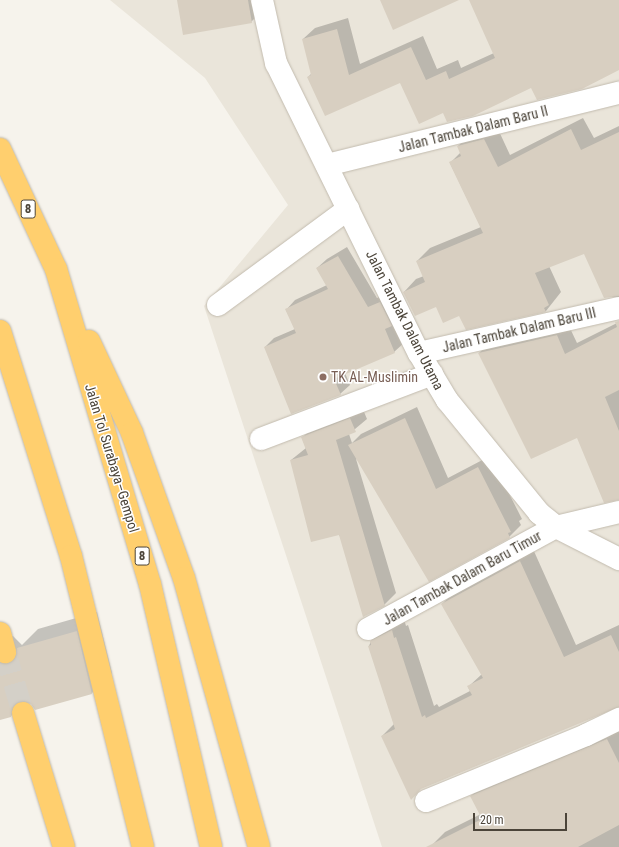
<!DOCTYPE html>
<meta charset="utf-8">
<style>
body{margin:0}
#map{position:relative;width:619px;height:847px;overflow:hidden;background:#f6f3ec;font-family:"Roboto Condensed",sans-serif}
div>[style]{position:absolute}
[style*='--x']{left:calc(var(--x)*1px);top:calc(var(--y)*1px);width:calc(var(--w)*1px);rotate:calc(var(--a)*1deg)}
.residential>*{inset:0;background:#eae5da}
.shadow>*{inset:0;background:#0003}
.building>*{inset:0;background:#d8cfc1}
.highway-tunnel>*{height:22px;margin-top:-11px;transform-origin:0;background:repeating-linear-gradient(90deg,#d4d0c8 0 22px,transparent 0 33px)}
.roads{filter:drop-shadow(0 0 1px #c2bbae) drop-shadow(0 0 1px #c2bbae)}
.street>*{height:22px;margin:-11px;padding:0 11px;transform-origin:11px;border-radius:11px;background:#fff}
.highway>*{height:22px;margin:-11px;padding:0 11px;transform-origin:11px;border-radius:11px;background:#ffcf6e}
.dots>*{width:11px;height:11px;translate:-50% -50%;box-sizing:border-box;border:2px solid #fff;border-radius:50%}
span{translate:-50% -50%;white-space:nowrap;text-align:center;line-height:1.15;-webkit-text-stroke:3px #fff;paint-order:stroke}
.shield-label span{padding:1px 3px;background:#fff;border:1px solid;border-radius:3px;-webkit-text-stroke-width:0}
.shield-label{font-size:13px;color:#4b4439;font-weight:700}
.street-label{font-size:14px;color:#4b4439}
.education-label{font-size:14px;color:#785e54}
.left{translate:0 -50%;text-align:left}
.scale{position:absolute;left:473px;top:813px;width:94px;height:18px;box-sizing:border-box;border:2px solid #4b4439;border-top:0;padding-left:5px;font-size:12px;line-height:14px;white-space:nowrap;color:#4b4439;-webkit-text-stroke:3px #fff;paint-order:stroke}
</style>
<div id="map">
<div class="residential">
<i style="clip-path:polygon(110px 0,619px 0,619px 847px,382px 847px,204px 306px,288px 205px,205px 78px)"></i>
</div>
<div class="shadow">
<i style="clip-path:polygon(178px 0,261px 0,263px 10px,251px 22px)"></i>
<i style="clip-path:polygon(470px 0,619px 0,619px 69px,531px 86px,444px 112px,401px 81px,308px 77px,312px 73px,303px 39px,315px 28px,348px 18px,360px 64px,423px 36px,437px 69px,458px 60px,461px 68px,494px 53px)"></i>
<i style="clip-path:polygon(583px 118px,594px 138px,619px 126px,619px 297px,605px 297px,585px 252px,549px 266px,561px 292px,546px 311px,467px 328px,460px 315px,404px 292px,416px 279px,424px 276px,417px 261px,430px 248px,481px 227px,450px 163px,461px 152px,458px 146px,470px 134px,497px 127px,510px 155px)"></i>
<i style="clip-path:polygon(347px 247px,377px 298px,389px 293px,404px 343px,394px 352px,345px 373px,350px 385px,340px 394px,265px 347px,274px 338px,295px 329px,286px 310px,295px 300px,327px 285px,317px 268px,327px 259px)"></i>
<i style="clip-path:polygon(619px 322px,619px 491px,578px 437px,479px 353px,490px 342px,568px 324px,577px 343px)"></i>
<i style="clip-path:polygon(362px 407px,367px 419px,349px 434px,352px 443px,361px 434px,417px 407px,448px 478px,490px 456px,522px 519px,519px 521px,521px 525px,509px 537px,356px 459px,396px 593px,384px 605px,291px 460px,306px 448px,302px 438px,314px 426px)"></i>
<i style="clip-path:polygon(533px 549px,576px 645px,619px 625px,619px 707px,382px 736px,394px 724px,369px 646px,371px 641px,383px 629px,404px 619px,406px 626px,408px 625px,434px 706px,437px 704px,439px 707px,470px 691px,468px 687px,482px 674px,442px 604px,454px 592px)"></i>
<i style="clip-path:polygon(97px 612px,112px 673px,92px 693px,32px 703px,25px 701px,11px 716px,0 719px,0 640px,13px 636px,22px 645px,38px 629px)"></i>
<i style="clip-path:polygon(619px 726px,619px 847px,434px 847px,433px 844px,445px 832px,481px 814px,471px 796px,483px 784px)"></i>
</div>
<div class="building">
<i style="clip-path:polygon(177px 0,248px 0,252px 23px,183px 35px)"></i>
<i style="clip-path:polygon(380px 0,459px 0,393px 30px)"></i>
<i style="clip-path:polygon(469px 0,619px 0,619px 70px,582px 89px,537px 100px,531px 88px,473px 116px,447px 122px,443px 113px,419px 124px,400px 83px,325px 116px,307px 77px,311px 75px,302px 39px,337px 29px,349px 75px,411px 47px,426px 80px,446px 71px,449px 79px,495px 58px)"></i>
<i style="clip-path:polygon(571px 129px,581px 150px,619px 132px,619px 296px,604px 298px,584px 254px,535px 273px,549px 305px,544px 308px,546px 312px,466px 330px,459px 316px,443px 323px,436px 307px,415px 316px,403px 292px,425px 282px,416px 261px,483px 233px,449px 162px,461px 156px,457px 146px,484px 139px,498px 167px)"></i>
<i style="clip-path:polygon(338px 256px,368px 307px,380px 302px,392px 326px,385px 329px,395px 353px,334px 379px,341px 395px,291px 414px,264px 347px,296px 333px,285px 309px,328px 289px,316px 268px)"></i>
<i style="clip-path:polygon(619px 321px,619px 390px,605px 397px,619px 431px,619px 500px,604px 503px,577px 438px,531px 459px,478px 353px,557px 335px,565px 354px,617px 327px,615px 322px)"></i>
<i style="clip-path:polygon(350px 418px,356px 432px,336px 440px,385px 606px,363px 617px,339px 535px,311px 542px,290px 460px,308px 455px,301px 437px)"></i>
<i style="clip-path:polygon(405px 418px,436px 489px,478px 467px,511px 532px,508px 533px,510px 538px,429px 582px,348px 445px)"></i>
<i style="clip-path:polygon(520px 561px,564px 657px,611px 635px,619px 652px,619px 707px,421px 789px,411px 800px,381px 736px,395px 729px,368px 646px,371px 645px,370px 641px,392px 630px,394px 638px,396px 637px,422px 717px,425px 715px,426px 718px,472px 695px,467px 686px,483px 678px,441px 604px)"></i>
<i style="clip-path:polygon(77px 631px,92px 694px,35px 710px,31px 704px,20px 701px,14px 705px,11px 717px,0 720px,0 663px,8px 664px,13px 661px,17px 648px)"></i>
<i style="clip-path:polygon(607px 739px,619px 763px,619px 825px,578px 847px,426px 847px,482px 819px,470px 796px)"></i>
</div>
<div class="highway-tunnel">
<i style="--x:5;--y:652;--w:64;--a:73.6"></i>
</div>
<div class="roads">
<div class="street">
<i style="--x:262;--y:0;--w:65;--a:77.5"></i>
<i style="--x:276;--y:63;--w:323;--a:63.8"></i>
<i style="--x:419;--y:353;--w:55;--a:59.2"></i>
<i style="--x:447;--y:400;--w:146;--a:50.8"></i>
<i style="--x:539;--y:513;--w:22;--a:39"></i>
<i style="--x:556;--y:527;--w:71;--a:26.9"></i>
<i style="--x:327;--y:165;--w:301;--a:-13.9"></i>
<i style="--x:218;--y:305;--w:162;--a:-36.4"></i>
<i style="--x:419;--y:353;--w:205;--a:-12.7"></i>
<i style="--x:261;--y:439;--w:183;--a:-20.8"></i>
<i style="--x:368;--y:629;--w:214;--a:-28.5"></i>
<i style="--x:556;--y:527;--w:65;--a:-13.4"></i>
<i style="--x:426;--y:801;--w:173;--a:-22.4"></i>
<i style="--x:586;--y:735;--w:37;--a:-26"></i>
</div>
<div class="highway">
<i style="--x:0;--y:149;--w:132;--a:65"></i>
<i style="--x:56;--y:269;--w:329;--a:73.4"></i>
<i style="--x:150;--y:584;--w:270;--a:76.9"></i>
<i style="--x:0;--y:331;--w:236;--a:72.5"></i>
<i style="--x:71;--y:556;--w:300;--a:76.1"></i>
<i style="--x:89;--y:341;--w:102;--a:64.9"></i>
<i style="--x:132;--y:433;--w:154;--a:70.3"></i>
<i style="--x:184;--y:578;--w:279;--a:74.4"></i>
<i style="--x:0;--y:633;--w:20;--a:75"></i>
<i style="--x:23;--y:713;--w:140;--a:73"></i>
</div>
</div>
<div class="dots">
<i style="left:323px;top:377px;background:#8d6e63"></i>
</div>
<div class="shield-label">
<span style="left:28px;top:209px">8</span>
<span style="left:142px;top:556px">8</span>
</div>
<div class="street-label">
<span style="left:473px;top:129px;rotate:-14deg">Jalan Tambak Dalam Baru II</span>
<span style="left:405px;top:320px;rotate:63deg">Jalan Tambak Dalam Utama</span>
<span style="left:519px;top:330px;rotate:-13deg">Jalan Tambak Dalam Baru III</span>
<span style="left:112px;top:458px;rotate:73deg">Jalan Tol Surabaya–Gempol</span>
<span style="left:462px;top:578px;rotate:-29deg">Jalan Tambak Dalam Baru Timur</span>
</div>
<div class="education-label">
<span class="left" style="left:331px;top:377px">TK AL-Muslimin</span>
</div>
<div class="scale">20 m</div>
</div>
